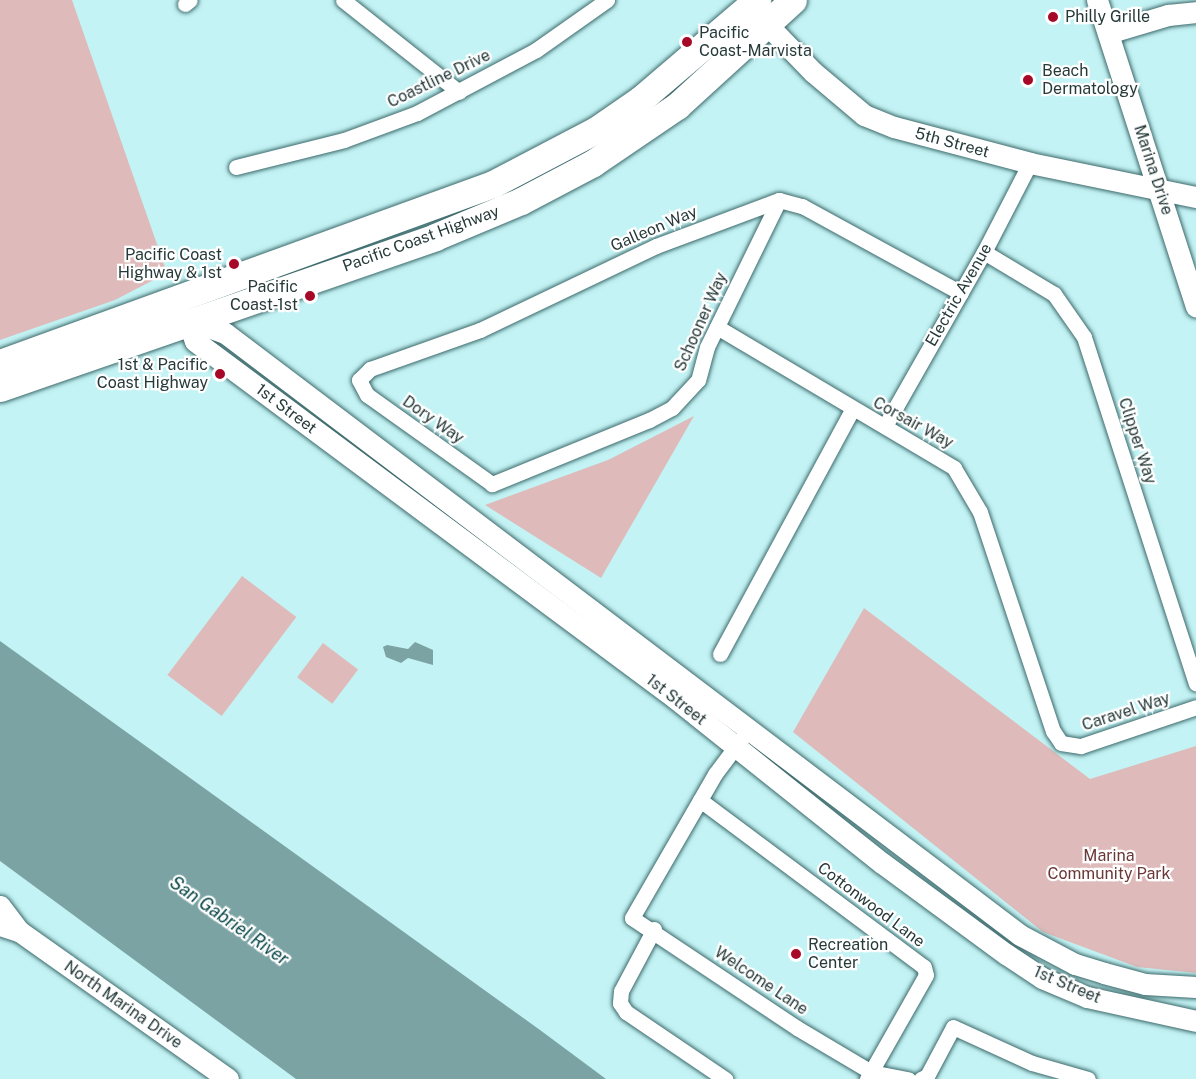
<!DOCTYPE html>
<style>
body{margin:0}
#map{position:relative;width:1196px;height:1079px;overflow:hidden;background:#c3f3f4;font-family:"Public Sans",sans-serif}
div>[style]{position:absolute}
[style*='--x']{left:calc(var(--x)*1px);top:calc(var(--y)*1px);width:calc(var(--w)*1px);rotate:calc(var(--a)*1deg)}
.green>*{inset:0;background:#debbba;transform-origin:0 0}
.water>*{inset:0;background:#7ca3a4}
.roads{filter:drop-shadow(0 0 2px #3d696b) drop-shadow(0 0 2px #3d696b)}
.street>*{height:15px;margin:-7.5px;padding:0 7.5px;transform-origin:7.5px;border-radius:7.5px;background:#fff}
.secondary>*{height:21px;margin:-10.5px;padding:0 10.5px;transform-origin:10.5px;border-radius:10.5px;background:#fff}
.highway>*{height:27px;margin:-13.5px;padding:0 13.5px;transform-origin:13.5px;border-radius:13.5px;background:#fff}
.dots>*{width:16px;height:16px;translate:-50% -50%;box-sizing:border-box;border:3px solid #fff;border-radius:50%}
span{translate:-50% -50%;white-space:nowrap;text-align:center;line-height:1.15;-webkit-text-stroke:4.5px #fff;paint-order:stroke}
.poi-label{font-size:16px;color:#263939}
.left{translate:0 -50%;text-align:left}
.right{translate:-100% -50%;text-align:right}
.street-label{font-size:16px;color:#263939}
.park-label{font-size:16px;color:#6a3837}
.water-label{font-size:18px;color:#094749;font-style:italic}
</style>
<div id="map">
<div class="green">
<i style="clip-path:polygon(0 0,72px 0,167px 273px,115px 300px,0 340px)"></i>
<i style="clip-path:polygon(694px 416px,601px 578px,485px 505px,608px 460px)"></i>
<i style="left:242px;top:576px;width:68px;height:124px;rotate:37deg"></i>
<i style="clip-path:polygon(864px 608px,1090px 779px,1196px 746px,1196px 973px,1137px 967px,1043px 932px,793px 732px)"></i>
<i style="left:323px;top:643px;width:44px;height:43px;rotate:37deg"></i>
</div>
<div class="water">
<i style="clip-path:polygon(0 641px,540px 1030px,606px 1079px,296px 1079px,0 861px)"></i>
<i style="clip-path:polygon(415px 642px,433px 650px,433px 665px,408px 658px,401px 663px,386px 657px,383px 647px,387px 645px,408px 649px)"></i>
</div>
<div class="roads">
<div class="street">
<i style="--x:343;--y:0;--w:148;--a:38.4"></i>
<i style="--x:185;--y:4;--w:6;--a:-39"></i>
<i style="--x:236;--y:167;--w:111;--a:-14"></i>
<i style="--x:344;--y:140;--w:78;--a:-20.3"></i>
<i style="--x:417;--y:113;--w:135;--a:-27.9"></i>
<i style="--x:536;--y:50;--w:87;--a:-35.2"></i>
<i style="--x:779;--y:200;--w:164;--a:116.1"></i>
<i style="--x:707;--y:347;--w:34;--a:105"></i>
<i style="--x:698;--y:380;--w:38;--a:133"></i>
<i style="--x:672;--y:408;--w:26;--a:152"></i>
<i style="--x:649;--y:420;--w:170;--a:157.8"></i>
<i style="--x:492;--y:484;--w:153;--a:-144.5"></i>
<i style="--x:367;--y:395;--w:17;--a:-118"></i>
<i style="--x:359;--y:380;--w:16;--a:-45"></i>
<i style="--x:370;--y:369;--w:117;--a:-19.5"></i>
<i style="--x:480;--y:330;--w:195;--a:-25.5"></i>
<i style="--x:656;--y:246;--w:131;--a:-20.5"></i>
<i style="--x:779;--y:200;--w:24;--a:15"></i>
<i style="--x:802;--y:206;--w:181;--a:28.7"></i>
<i style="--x:984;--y:252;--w:82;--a:31"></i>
<i style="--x:1054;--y:294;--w:52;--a:55.1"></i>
<i style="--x:1084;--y:337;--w:364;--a:72.1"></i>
<i style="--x:717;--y:327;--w:276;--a:30.7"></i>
<i style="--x:954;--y:468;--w:51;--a:59.4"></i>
<i style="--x:980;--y:512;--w:231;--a:71.6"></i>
<i style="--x:1053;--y:731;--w:14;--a:56"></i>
<i style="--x:1061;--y:743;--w:20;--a:9"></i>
<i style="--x:1081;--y:746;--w:121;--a:-18.7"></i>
<i style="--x:885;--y:426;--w:200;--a:-60.4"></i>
<i style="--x:984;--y:252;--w:100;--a:-62.7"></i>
<i style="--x:720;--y:654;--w:277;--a:-61.6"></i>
<i style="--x:742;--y:738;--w:45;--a:126.9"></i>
<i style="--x:715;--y:774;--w:166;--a:120"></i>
<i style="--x:632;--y:918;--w:198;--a:33.7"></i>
<i style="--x:797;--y:1028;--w:86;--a:30.7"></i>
<i style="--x:871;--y:1072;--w:38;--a:11"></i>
<i style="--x:700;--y:800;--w:279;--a:36.7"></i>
<i style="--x:924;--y:967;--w:8;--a:76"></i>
<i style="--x:926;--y:975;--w:120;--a:119.6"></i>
<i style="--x:654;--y:929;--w:70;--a:118"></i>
<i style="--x:621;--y:991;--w:12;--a:95"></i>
<i style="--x:620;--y:1003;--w:11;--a:56"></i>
<i style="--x:626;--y:1012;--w:120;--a:34.1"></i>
<i style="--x:921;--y:1079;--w:7;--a:-27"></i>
<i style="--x:927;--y:1076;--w:55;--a:-62"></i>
<i style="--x:953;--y:1027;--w:87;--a:24.5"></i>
<i style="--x:1032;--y:1063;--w:58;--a:15.9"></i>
</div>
<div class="secondary">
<i style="--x:1097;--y:0;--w:322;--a:72.1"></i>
<i style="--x:756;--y:13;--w:82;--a:46"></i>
<i style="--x:813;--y:72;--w:67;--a:40.1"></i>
<i style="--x:864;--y:115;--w:32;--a:22"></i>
<i style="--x:894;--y:127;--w:141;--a:14.8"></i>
<i style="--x:1030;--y:163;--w:169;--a:11.6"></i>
<i style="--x:1108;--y:33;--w:63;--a:-16.7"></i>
<i style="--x:1168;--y:15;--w:28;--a:-6"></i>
<i style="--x:186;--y:319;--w:41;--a:19.7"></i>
<i style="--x:225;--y:333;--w:997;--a:37.13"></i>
<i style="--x:1020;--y:935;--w:62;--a:27.8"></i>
<i style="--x:1075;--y:964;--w:30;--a:17"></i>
<i style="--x:1104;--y:973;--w:42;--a:15"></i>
<i style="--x:1145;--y:984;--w:51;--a:3.4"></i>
<i style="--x:188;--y:321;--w:21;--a:71"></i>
<i style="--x:195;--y:341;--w:598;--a:36.64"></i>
<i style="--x:675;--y:698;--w:265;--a:38.6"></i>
<i style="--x:882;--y:863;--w:154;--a:36.3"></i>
<i style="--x:1006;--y:954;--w:43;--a:33.7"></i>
<i style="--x:1042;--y:978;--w:49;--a:22.9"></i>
<i style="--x:1087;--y:997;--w:112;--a:12.4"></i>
<i style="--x:0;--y:906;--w:31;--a:53"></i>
<i style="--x:0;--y:925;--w:20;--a:18"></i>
<i style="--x:19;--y:931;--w:256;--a:35.3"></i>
</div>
<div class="highway">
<i style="--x:0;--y:363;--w:524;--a:-19.96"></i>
<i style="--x:493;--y:184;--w:116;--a:-27.7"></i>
<i style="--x:596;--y:130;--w:55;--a:-34.6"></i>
<i style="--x:641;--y:99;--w:153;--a:-40.5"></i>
<i style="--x:0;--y:388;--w:460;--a:-19.1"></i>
<i style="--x:435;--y:237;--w:93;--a:-22.7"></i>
<i style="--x:521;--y:201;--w:81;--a:-27.8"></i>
<i style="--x:593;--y:163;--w:102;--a:-34.2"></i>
<i style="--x:677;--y:106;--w:157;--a:-42.4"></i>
</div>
</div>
<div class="dots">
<i style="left:1053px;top:17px;background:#a50927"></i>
<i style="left:687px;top:42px;background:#a50927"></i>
<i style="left:1028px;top:80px;background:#a50927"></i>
<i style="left:234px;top:264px;background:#a50927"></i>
<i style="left:310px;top:296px;background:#a50927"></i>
<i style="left:220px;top:374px;background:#a50927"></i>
<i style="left:796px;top:954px;background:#a50927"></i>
</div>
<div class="poi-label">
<span class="left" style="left:1065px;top:17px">Philly Grille</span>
<span class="left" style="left:699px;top:42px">Pacific<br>Coast-Marvista</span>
<span class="left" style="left:1042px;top:80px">Beach<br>Dermatology</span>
<span class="right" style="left:222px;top:264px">Pacific Coast<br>Highway &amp; 1st</span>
<span class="right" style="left:298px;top:296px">Pacific<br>Coast-1st</span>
<span class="right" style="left:208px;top:374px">1st &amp; Pacific<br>Coast Highway</span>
<span class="left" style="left:808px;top:954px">Recreation<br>Center</span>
</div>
<div class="street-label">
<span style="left:439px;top:79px;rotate:-26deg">Coastline Drive</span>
<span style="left:952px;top:143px;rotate:15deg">5th Street</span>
<span style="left:1153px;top:170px;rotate:72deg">Marina Drive</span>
<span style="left:654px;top:229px;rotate:-23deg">Galleon Way</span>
<span style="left:421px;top:239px;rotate:-20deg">Pacific Coast Highway</span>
<span style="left:959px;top:295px;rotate:-60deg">Electric Avenue</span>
<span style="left:701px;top:322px;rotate:-66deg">Schooner Way</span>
<span style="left:286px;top:409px;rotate:37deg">1st Street</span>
<span style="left:433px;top:420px;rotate:35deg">Dory Way</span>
<span style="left:913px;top:423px;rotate:29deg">Corsair Way</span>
<span style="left:1137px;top:441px;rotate:72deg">Clipper Way</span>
<span style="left:676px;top:700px;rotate:38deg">1st Street</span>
<span style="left:1126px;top:712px;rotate:-18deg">Caravel Way</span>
<span style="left:871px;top:905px;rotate:37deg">Cottonwood Lane</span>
<span style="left:761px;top:981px;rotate:34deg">Welcome Lane</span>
<span style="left:1067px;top:985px;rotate:23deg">1st Street</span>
<span style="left:123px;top:1005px;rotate:35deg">North Marina Drive</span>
</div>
<div class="park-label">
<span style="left:1109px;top:865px">Marina<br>Community Park</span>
</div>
<div class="water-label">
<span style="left:229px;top:921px;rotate:35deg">San Gabriel River</span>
</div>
</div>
